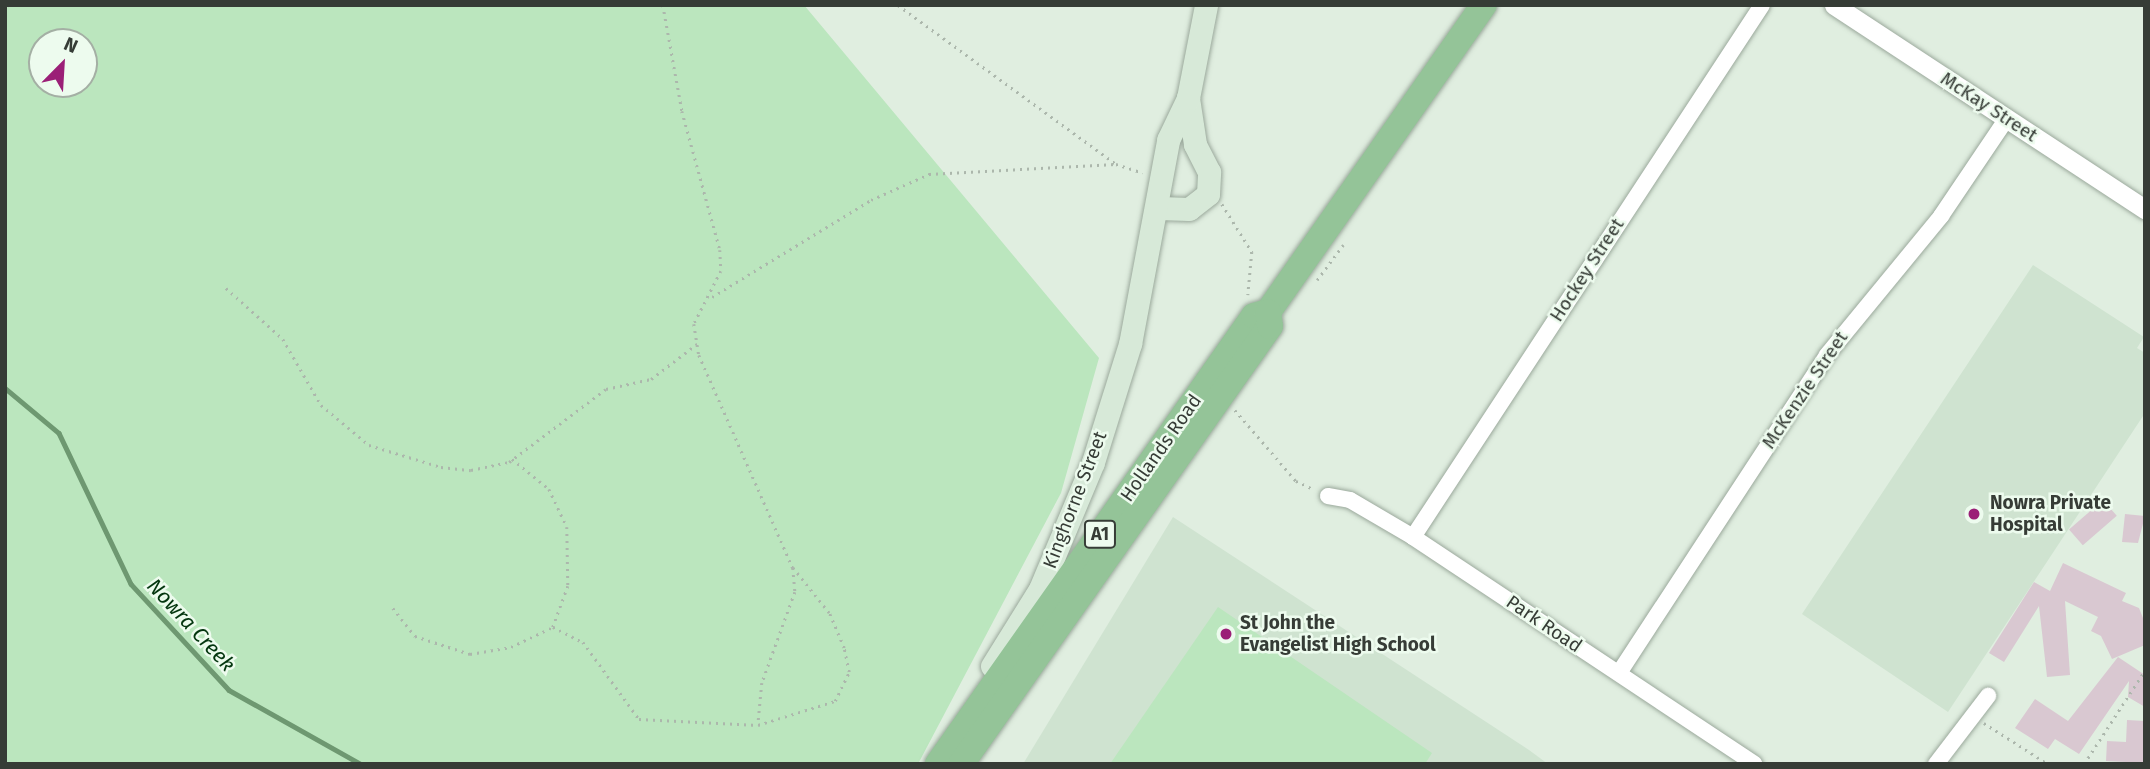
<!DOCTYPE html>
<style>
body{margin:0}
#map{position:relative;width:2150px;height:769px;overflow:hidden;background:#e0eee0;font-family:"Fira Sans",sans-serif}
div>[style]{position:absolute}
[style*='--x']{left:calc(var(--x)*1px);top:calc(var(--y)*1px);width:calc(var(--w)*1px);rotate:calc(var(--a)*1deg)}
.built>*{inset:0;background:#cfe3d0}
.green>*{inset:0;background:#bbe6be}
.stream>*{height:4.5px;margin:-2.25px;padding:0 2.25px;transform-origin:2.25px;border-radius:2.25px;background:#6e9871}
.building>*{inset:0;background:#d9c8d1;transform-origin:0 0}
.path>*{height:2.5px;margin-top:-1.25px;transform-origin:0;background:repeating-linear-gradient(90deg,#acb7ac 0 2px,transparent 0 7px)}
.roads{filter:drop-shadow(0 0 2px #9ba99c) drop-shadow(0 0 2px #9ba99c)}
.minor>*{height:16px;margin:-8px;padding:0 8px;transform-origin:8px;border-radius:8px;background:#fff}
.tertiary>*{height:19px;margin:-9.5px;padding:0 9.5px;transform-origin:9.5px;border-radius:9.5px;background:#fff}
.secondary>*{height:23px;margin:-11.5px;padding:0 11.5px;transform-origin:11.5px;border-radius:11.5px;background:#d7e9d8}
.trunk>*{height:26px;margin:-13px;padding:0 13px;transform-origin:13px;border-radius:13px;background:#94c498}
.dots>*{width:19px;height:19px;translate:-50% -50%;box-sizing:border-box;border:4px solid #edfbee;border-radius:50%}
span{translate:-50% -50%;white-space:nowrap;text-align:center;line-height:1.15;-webkit-text-stroke:5px #edfbee;paint-order:stroke}
.shield-label span{padding:2px 5px;background:#edfbee;border:2px solid;border-radius:5px;-webkit-text-stroke-width:0}
.shield-label{font-size:18px;color:#363c36;font-weight:700}
.street-label{font-size:19px;color:#363c36}
.poi-label{font-size:19px;color:#363c36;font-weight:700}
.left{translate:0 -50%;text-align:left}
.water-label{font-size:21px;color:#04360f;font-style:italic}
.frame{position:absolute;inset:0;border:7px solid #363c36;pointer-events:none}
.north{position:absolute;left:28px;top:28px;width:70px;height:70px;box-sizing:border-box;background:#edfbee;border:2px solid #a4afa4;border-radius:50%;rotate:24deg;font-size:19px;font-weight:700;line-height:28px;text-align:center;color:#363c36}
.north::after{content:'';display:block;margin:auto;width:24px;height:32px;background:#9b1f77;clip-path:polygon(50% 0,100% 100%,50% 72%,0 100%)}
</style>
<div id="map">
<div class="built">
<i style="clip-path:polygon(2033px 265px,2144px 337px,2137px 348px,2145px 353px,2145px 413px,1948px 712px,1802px 614px)"></i>
<i style="clip-path:polygon(1173px 517px,1529px 750px,1548px 764px,1023px 764px)"></i>
</div>
<div class="green">
<i style="clip-path:polygon(evenodd,5px 5px,804px 5px,1099px 358px,1061px 493px,918px 764px,5px 764px,5px 5px,42px 42px,84px 42px,84px 84px,42px 84px,42px 42px)"></i>
<i style="clip-path:polygon(1218px 607px,1432px 753px,1425px 764px,1110px 764px)"></i>
</div>
<div class="stream">
<i style="--x:5;--y:388;--w:70;--a:39.8"></i>
<i style="--x:59;--y:433;--w:167;--a:64.5"></i>
<i style="--x:131;--y:584;--w:144;--a:47.2"></i>
<i style="--x:229;--y:690;--w:151;--a:29.3"></i>
</div>
<div class="building">
<i style="left:2103px;top:500px;width:21px;height:45px;rotate:49deg"></i>
<i style="clip-path:polygon(2125px 514px,2145px 516px,2138px 543px,2122px 542px)"></i>
<i style="clip-path:polygon(2063px 563px,2126px 593px,2122px 601px,2139px 608px,2145px 623px,2145px 645px,2112px 659px,2101px 636px,2091px 631px,2098px 617px,2065px 601px,2070px 675px,2047px 677px,2039px 606px,2004px 662px,1989px 653px,2034px 582px,2050px 591px)"></i>
<i style="clip-path:polygon(2118px 657px,2145px 675px,2145px 707px,2128px 697px,2129px 681px,2079px 754px,2055px 739px,2048px 749px,2015px 728px,2035px 699px,2068px 721px)"></i>
<i style="clip-path:polygon(2127px 720px,2145px 721px,2145px 763px,2106px 761px,2107px 741px,2126px 742px)"></i>
</div>
<div class="path">
<i style="--x:663;--y:5;--w:108;--a:79.8"></i>
<i style="--x:682;--y:111;--w:144;--a:74.7"></i>
<i style="--x:720;--y:250;--w:21;--a:87"></i>
<i style="--x:721;--y:271;--w:59;--a:117"></i>
<i style="--x:694;--y:324;--w:31;--a:81"></i>
<i style="--x:699;--y:355;--w:233;--a:66.2"></i>
<i style="--x:793;--y:568;--w:24;--a:85"></i>
<i style="--x:795;--y:592;--w:97;--a:109.9"></i>
<i style="--x:762;--y:683;--w:42;--a:95.4"></i>
<i style="--x:898;--y:5;--w:270;--a:36.1"></i>
<i style="--x:7;--y:6;--w:1;--a:-45"></i>
<i style="--x:1222;--y:204;--w:57;--a:58"></i>
<i style="--x:1252;--y:252;--w:43;--a:95.3"></i>
<i style="--x:1317;--y:280;--w:44;--a:-53.4"></i>
<i style="--x:226;--y:288;--w:76;--a:41.8"></i>
<i style="--x:283;--y:339;--w:76;--a:60.1"></i>
<i style="--x:321;--y:405;--w:62;--a:39.8"></i>
<i style="--x:369;--y:445;--w:75;--a:17"></i>
<i style="--x:441;--y:467;--w:30;--a:6"></i>
<i style="--x:471;--y:470;--w:39;--a:-12"></i>
<i style="--x:509;--y:462;--w:121;--a:-37"></i>
<i style="--x:606;--y:389;--w:46;--a:-12.5"></i>
<i style="--x:651;--y:379;--w:58;--a:-37.3"></i>
<i style="--x:712;--y:297;--w:186;--a:-31.4"></i>
<i style="--x:871;--y:200;--w:64;--a:-24.1"></i>
<i style="--x:929;--y:174;--w:187;--a:-3.1"></i>
<i style="--x:1116;--y:164;--w:28;--a:18"></i>
<i style="--x:1235;--y:410;--w:94;--a:49.3"></i>
<i style="--x:1296;--y:481;--w:19;--a:25"></i>
<i style="--x:512;--y:459;--w:48;--a:39"></i>
<i style="--x:549;--y:489;--w:42;--a:64.7"></i>
<i style="--x:567;--y:527;--w:59;--a:89"></i>
<i style="--x:568;--y:586;--w:44;--a:110.1"></i>
<i style="--x:553;--y:627;--w:34;--a:27"></i>
<i style="--x:583;--y:642;--w:95;--a:54"></i>
<i style="--x:639;--y:719;--w:119;--a:2.9"></i>
<i style="--x:758;--y:725;--w:81;--a:-17.3"></i>
<i style="--x:835;--y:701;--w:32;--a:-64"></i>
<i style="--x:849;--y:672;--w:25;--a:-102"></i>
<i style="--x:844;--y:648;--w:38;--a:-113"></i>
<i style="--x:829;--y:613;--w:58;--a:-128.7"></i>
<i style="--x:393;--y:608;--w:36;--a:52"></i>
<i style="--x:415;--y:636;--w:58;--a:18.1"></i>
<i style="--x:470;--y:654;--w:42;--a:-9.7"></i>
<i style="--x:511;--y:647;--w:47;--a:-25.5"></i>
<i style="--x:1984;--y:723;--w:76;--a:32.6"></i>
<i style="--x:2084;--y:764;--w:112;--a:-57"></i>
</div>
<div class="roads">
<div class="minor">
<i style="--x:1328;--y:496;--w:22;--a:10"></i>
<i style="--x:1350;--y:500;--w:73;--a:30.4"></i>
<i style="--x:1413;--y:537;--w:410;--a:33.6"></i>
<i style="--x:1413;--y:537;--w:636;--a:-56.73"></i>
<i style="--x:1619;--y:673;--w:380;--a:-56.8"></i>
<i style="--x:1827;--y:355;--w:180;--a:-50.6"></i>
<i style="--x:1941;--y:216;--w:118;--a:-56"></i>
<i style="--x:1936;--y:764;--w:86;--a:-52.6"></i>
</div>
<div class="tertiary">
<i style="--x:1834;--y:5;--w:372;--a:33.3"></i>
</div>
<div class="secondary">
<i style="--x:1159;--y:208;--w:30;--a:2"></i>
<i style="--x:1189;--y:209;--w:24;--a:-38"></i>
<i style="--x:1208;--y:194;--w:22;--a:-87"></i>
<i style="--x:1209;--y:172;--w:31;--a:-117"></i>
<i style="--x:1195;--y:144;--w:47;--a:-98.7"></i>
<i style="--x:992;--y:666;--w:91;--a:-58.1"></i>
<i style="--x:1040;--y:589;--w:138;--a:-67.3"></i>
<i style="--x:1093;--y:462;--w:124;--a:-72.6"></i>
<i style="--x:1130;--y:344;--w:208;--a:-79.4"></i>
<i style="--x:1168;--y:140;--w:47;--a:-64.5"></i>
<i style="--x:1188;--y:98;--w:95;--a:-79"></i>
</div>
<div class="trunk">
<i style="--x:938;--y:764;--w:548;--a:-54.8"></i>
<i style="--x:1254;--y:316;--w:15;--a:-16"></i>
<i style="--x:1268;--y:312;--w:375;--a:-54.9"></i>
<i style="--x:961;--y:764;--w:536;--a:-54.8"></i>
<i style="--x:1270;--y:326;--w:14;--a:-98"></i>
</div>
</div>
<div class="dots">
<i style="left:1974px;top:514px;background:#9b1f77"></i>
<i style="left:1226px;top:634px;background:#9b1f77"></i>
</div>
<div class="shield-label">
<span style="left:1100px;top:534px">A1</span>
</div>
<div class="street-label">
<span style="left:1989px;top:107px;rotate:33deg">McKay Street</span>
<span style="left:1587px;top:270px;rotate:-57deg">Hockey Street</span>
<span style="left:1805px;top:390px;rotate:-56deg">McKenzie Street</span>
<span style="left:1161px;top:448px;rotate:-55deg">Hollands Road</span>
<span style="left:1075px;top:500px;rotate:-69deg">Kinghorne Street</span>
<span style="left:1544px;top:624px;rotate:34deg">Park Road</span>
</div>
<div class="poi-label">
<span class="left" style="left:1990px;top:514px">Nowra Private<br>Hospital</span>
<span class="left" style="left:1240px;top:634px">St John the<br>Evangelist High School</span>
</div>
<div class="water-label">
<span style="left:191px;top:625px;rotate:47deg">Nowra Creek</span>
</div>
<div class="frame"></div>
<div class="north">N</div>
</div>
